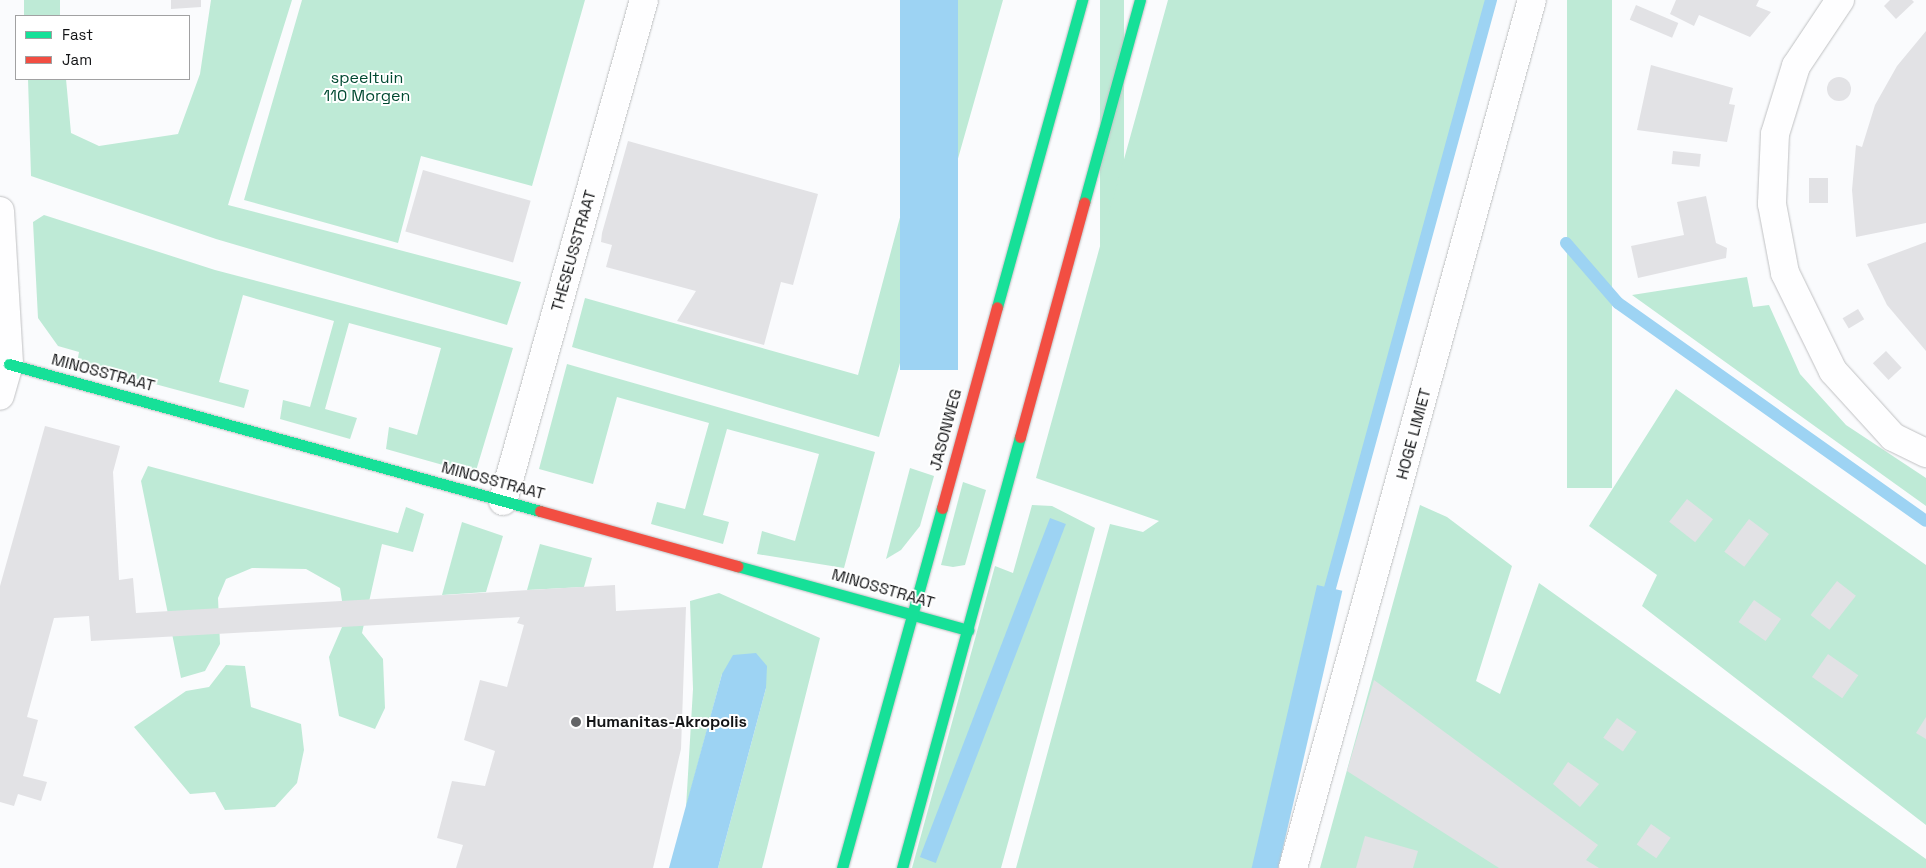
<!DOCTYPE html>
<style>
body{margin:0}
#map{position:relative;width:1926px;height:868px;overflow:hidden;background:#fafbfd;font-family:"Space Grotesk",sans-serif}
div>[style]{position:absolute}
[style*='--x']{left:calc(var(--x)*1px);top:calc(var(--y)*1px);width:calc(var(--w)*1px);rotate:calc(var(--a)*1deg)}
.green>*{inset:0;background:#beead6;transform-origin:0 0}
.water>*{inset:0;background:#9dd3f3;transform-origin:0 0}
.stream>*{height:12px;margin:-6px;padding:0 6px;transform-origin:6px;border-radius:6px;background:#9dd3f3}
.building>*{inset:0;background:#e2e2e5;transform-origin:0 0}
.round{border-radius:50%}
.roads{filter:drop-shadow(0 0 1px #c0c1c3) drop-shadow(0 0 1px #c0c1c3)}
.street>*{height:28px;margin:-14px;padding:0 14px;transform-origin:14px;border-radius:14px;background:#fefeff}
.fast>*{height:11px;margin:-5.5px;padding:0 5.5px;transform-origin:5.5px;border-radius:5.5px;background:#16e098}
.jam>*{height:11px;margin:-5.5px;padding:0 5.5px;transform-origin:5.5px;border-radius:5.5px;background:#f24e42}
.dots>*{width:14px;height:14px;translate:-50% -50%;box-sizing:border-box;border:2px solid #fff;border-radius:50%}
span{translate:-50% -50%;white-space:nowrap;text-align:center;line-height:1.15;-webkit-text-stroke:4px #fff;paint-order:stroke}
.park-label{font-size:16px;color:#004931}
.street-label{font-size:16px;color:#131416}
.poi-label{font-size:16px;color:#131416;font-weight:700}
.left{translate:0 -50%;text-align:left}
.legend{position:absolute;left:15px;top:15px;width:175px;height:65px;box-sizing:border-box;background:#fff;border:1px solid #a1a1a2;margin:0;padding:6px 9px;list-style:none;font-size:15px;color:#131416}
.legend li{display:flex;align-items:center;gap:10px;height:25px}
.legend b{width:25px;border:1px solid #a1a1a2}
</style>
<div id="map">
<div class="green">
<i style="left:24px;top:0;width:36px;height:16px"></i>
<i style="clip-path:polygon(211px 0,292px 0,228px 205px,521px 282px,507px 325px,216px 239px,31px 176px,28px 79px,66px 79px,71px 133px,99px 146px,178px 134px,200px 74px)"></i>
<i style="clip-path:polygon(302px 0,585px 0,532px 186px,421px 156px,398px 243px,244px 200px)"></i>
<i style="clip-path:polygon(958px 0,1003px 0,879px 437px,572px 347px,585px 298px,858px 375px)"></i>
<i style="left:1100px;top:0;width:24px;height:480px"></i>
<i style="clip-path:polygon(1168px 0,1495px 0,1256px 868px,1016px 868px,1110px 524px,1143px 532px,1159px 521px,1036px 478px)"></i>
<i style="left:1567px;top:0;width:45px;height:488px"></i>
<i style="clip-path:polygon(44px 215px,215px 270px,513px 348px,475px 474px,386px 449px,389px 427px,417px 435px,441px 348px,349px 323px,325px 409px,357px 418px,350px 439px,280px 419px,283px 400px,310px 407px,334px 321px,243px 295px,219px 382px,249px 390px,244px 408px,77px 363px,79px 352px,58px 346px,38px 318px,33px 222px)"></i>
<i style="clip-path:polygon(1747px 277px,1753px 307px,1769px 305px,1800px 374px,1846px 425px,1926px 478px,1926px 506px,1632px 295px)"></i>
<i style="clip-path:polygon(567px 364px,875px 452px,844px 568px,757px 554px,762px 531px,795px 541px,819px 454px,727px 429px,703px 515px,729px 522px,723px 544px,651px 524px,657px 502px,685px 509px,709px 423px,617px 397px,593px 484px,539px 469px)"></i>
<i style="clip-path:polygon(1676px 389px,1926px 565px,1926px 825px,1642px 606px,1657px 575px,1589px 526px)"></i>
<i style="clip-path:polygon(148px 466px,398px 533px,406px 507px,424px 514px,413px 552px,382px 544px,362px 633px,383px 659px,385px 708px,375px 729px,339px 716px,329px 657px,345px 620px,340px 588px,306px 569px,252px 568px,226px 579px,218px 598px,220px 644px,205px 671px,181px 678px,141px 481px)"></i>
<i style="clip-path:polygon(910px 468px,934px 476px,920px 526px,901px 550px,886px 559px)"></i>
<i style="clip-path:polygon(963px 482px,986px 490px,965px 565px,953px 567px,941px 565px)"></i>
<i style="clip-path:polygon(1032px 505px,1052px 506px,1095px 528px,1001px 868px,912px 868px,995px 566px,1013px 573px)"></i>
<i style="clip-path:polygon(1420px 505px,1447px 517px,1512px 566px,1476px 681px,1500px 694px,1539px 583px,1926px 859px,1926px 868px,1320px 868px)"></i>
<i style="clip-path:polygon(462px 522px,503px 536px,486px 592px,442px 595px)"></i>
<i style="clip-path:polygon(540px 544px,592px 558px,584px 587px,527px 590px)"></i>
<i style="clip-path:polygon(719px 593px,820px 638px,762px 868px,718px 868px,766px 688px,722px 674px,686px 808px,693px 689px,690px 601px)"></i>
<i style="clip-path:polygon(226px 665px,245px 666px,251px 707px,301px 724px,304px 750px,297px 783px,275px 807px,225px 810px,215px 792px,190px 794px,134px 727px,186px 691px,209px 687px)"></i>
</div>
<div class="water">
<i style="left:900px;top:0;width:58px;height:370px"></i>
<i style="left:1050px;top:518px;width:17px;height:363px;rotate:21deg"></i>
<i style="left:1317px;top:585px;width:26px;height:293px;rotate:13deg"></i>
<i style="clip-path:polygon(756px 653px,767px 666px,766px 688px,718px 868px,669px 868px,722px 674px,733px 655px)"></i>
</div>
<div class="stream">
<i style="--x:1566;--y:243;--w:79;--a:49.1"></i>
<i style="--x:1618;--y:303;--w:377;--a:35.3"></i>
<i style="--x:1330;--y:588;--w:610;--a:-74.69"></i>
</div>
<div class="building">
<i style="clip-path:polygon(171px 0,201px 0,201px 7px,171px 9px)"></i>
<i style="clip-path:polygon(1676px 0,1759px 0,1756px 6px,1771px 12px,1750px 37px,1699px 15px,1694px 26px,1670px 14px)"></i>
<i style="clip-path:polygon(1890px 0,1912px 0,1914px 2px,1896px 19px,1884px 6px)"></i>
<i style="left:1636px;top:5px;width:46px;height:16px;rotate:23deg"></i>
<i style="clip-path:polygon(1926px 31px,1926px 223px,1856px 237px,1852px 190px,1856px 145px,1862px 147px,1875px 105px,1897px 66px)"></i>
<i style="clip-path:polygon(1651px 65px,1733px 88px,1729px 104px,1735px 105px,1727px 142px,1637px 130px)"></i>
<i class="round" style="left:1827px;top:77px;width:24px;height:24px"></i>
<i style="clip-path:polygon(628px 141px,818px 194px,793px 285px,781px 282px,764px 345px,677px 321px,696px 291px,606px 267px,612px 245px,601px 242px,602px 233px)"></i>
<i style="left:1673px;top:151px;width:28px;height:13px;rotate:6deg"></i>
<i style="left:423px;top:170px;width:112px;height:64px;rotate:16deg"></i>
<i style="left:1809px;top:178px;width:19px;height:25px"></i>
<i style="clip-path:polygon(1706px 196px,1716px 243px,1727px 248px,1726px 258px,1638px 278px,1631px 246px,1684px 235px,1677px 202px)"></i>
<i style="clip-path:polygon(1926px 242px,1926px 351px,1887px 305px,1867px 264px)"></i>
<i style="left:1858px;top:309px;width:12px;height:18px;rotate:59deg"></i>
<i style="left:1886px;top:351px;width:23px;height:18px;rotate:47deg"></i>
<i style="clip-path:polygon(45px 426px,120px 446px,113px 472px,119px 580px,133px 578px,136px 613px,615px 585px,616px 611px,686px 607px,681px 749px,653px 868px,456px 868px,463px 845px,437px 838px,452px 781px,485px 786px,495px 751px,464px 740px,480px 680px,507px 687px,524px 625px,517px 623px,520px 617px,91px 641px,89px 616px,54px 618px,27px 717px,38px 720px,23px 776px,47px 782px,41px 801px,18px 794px,14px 806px,0 802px,0 586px)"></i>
<i style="left:1687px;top:499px;width:33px;height:29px;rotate:38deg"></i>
<i style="left:1749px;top:519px;width:25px;height:41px;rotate:37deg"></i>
<i style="left:1837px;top:581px;width:24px;height:43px;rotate:38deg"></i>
<i style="left:1754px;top:600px;width:33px;height:27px;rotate:35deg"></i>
<i style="left:1828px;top:654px;width:37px;height:28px;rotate:35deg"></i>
<i style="clip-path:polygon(1374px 680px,1598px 845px,1586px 860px,1599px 868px,1499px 868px,1347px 771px)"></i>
<i style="clip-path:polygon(1926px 717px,1926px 739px,1916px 733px)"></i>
<i style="left:1617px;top:718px;width:24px;height:24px;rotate:35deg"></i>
<i style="clip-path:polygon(1568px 762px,1599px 784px,1580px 807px,1553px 784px)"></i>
<i style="left:1651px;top:824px;width:24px;height:25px;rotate:35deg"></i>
<i style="clip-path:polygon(1365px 836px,1418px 851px,1413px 868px,1356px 868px)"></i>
</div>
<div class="roads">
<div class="street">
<i style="--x:1840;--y:0;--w:79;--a:123.7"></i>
<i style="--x:1796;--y:66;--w:71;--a:107.2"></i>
<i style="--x:1775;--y:134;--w:70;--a:92.5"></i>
<i style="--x:1772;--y:204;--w:70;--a:79.3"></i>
<i style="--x:1785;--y:273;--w:109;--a:63.9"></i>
<i style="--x:1833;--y:371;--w:89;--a:47.7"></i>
<i style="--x:1893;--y:437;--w:37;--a:26"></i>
<i style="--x:0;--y:211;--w:153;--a:86.6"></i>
<i style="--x:9;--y:364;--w:33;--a:106"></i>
<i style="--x:503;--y:501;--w:520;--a:-74.28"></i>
<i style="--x:1293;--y:868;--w:900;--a:-74.61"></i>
</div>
<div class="fast">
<i style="--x:1084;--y:203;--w:211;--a:-74.6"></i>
<i style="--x:997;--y:307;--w:319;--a:-74.5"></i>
<i style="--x:9;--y:364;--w:551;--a:15.47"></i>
<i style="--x:737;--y:566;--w:240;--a:15.5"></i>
<i style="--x:842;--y:868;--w:374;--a:-74.5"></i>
<i style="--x:902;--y:868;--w:447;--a:-74.7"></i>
</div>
<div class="jam">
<i style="--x:1020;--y:437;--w:243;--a:-74.7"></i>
<i style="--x:942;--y:508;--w:208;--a:-74.7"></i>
<i style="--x:540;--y:511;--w:205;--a:15.6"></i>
</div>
</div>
<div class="dots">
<i style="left:576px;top:722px;background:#646567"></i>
</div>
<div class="park-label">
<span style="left:367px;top:87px">speeltuin<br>110 Morgen</span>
</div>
<div class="street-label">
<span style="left:574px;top:251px;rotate:-74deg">THESEUSSTRAAT</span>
<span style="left:103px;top:373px;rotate:15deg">MINOSSTRAAT</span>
<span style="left:946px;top:430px;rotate:-75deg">JASONWEG</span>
<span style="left:1414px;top:434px;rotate:-75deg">HOGE LIMIET</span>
<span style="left:493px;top:481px;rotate:15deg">MINOSSTRAAT</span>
<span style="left:883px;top:589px;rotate:16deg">MINOSSTRAAT</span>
</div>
<div class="poi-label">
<span class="left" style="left:586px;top:722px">Humanitas-Akropolis</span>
</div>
<ul class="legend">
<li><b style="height:6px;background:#16e098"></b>Fast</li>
<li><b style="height:6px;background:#f24e42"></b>Jam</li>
</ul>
</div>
